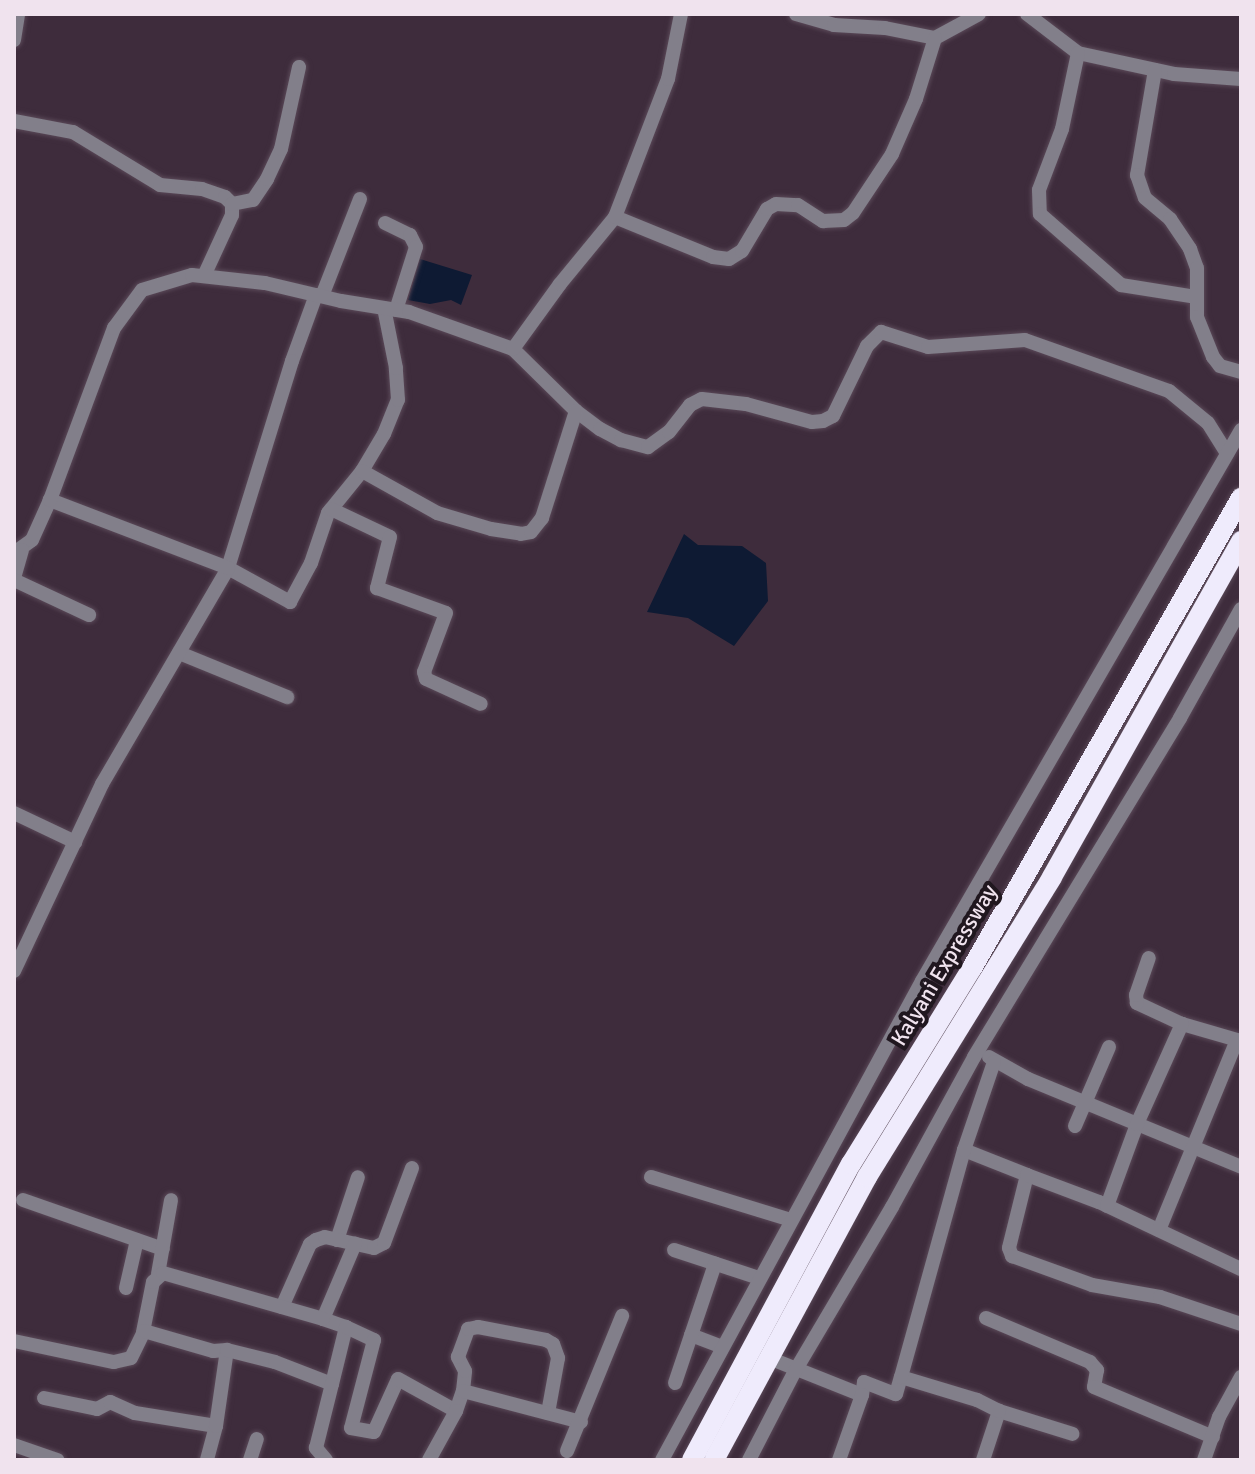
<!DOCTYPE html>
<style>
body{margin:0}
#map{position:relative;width:1255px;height:1474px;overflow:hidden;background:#3e2c3c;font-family:Signika,sans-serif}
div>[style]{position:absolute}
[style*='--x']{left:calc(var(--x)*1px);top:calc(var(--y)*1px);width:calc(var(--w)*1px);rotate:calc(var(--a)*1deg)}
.water>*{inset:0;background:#0e1a33}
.roads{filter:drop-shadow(0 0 2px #5a4958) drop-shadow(0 0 2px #5a4958)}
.minor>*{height:14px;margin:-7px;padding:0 7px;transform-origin:7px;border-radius:7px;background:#827f8a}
.highway>*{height:20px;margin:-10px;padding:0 10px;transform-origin:10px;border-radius:10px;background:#efebfc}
span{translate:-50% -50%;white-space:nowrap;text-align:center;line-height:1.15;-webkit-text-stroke:8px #20171f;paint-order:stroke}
.street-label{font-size:22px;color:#f0e3ee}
.frame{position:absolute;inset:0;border:16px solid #f0e3ee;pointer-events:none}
</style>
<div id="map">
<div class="water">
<i style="clip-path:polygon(420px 259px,472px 275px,461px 305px,451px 300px,430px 304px,408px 300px)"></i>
<i style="clip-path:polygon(684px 534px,698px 545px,742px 546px,766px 563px,768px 601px,734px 646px,688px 618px,647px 612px)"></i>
</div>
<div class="roads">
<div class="minor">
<i style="--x:796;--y:14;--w:40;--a:16"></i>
<i style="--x:834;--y:25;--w:51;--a:3.4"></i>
<i style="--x:885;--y:28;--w:51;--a:11.3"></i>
<i style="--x:935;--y:38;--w:50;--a:-28.6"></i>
<i style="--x:1027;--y:14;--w:64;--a:37.4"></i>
<i style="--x:1078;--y:53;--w:98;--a:12.3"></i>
<i style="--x:1174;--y:74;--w:67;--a:4.3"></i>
<i style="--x:14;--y:40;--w:26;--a:-81"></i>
<i style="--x:1078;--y:53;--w:78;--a:101.9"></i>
<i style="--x:1062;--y:129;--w:65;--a:110.7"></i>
<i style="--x:1039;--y:190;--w:24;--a:88"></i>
<i style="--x:1040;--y:214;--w:108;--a:41.2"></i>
<i style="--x:1121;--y:285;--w:77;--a:9"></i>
<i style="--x:1155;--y:70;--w:107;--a:99.7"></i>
<i style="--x:1137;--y:175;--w:24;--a:71"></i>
<i style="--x:1145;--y:198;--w:33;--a:40"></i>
<i style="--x:1170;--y:219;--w:36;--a:56"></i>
<i style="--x:1190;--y:249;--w:20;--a:70"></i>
<i style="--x:1197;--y:268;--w:49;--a:90"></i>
<i style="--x:1197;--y:317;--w:43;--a:68.2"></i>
<i style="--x:1213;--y:357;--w:11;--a:52"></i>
<i style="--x:1220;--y:366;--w:22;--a:16"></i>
<i style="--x:14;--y:121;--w:60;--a:10.6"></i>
<i style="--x:73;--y:132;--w:102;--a:31.3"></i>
<i style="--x:160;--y:185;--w:42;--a:5.4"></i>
<i style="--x:202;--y:189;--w:24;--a:19"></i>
<i style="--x:225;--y:197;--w:10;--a:45"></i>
<i style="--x:232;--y:204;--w:11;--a:90"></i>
<i style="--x:232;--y:215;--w:67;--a:114.7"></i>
<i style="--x:360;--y:199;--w:104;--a:111.4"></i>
<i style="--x:322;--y:296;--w:6;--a:-171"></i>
<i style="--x:316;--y:295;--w:70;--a:110"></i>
<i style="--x:292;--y:361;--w:217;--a:107.2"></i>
<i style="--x:228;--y:568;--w:71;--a:28.7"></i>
<i style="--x:290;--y:602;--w:44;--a:-61.7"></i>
<i style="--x:311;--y:563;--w:53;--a:-71.2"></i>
<i style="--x:328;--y:513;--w:54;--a:-51"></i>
<i style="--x:362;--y:471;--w:43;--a:-59.3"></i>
<i style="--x:384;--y:434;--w:37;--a:-68"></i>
<i style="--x:398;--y:400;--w:32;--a:-94"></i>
<i style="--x:396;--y:368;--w:61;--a:-101.3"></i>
<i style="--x:232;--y:204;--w:21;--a:-11"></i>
<i style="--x:253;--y:200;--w:25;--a:-56"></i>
<i style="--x:267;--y:179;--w:33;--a:-65"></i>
<i style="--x:281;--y:149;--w:84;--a:-77.6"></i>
<i style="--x:615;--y:217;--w:106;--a:22.2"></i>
<i style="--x:713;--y:257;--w:16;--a:7"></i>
<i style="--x:729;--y:259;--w:15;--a:-32"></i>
<i style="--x:742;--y:251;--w:49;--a:-59.2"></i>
<i style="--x:767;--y:209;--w:10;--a:-29"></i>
<i style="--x:776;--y:204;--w:22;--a:3"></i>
<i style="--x:798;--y:205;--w:30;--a:33"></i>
<i style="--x:823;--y:221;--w:21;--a:-3"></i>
<i style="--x:844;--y:220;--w:11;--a:-38"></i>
<i style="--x:853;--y:213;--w:71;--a:-56.5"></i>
<i style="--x:892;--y:154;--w:60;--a:-66.4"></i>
<i style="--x:916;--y:99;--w:64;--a:-72.7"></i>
<i style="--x:385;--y:223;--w:28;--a:26"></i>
<i style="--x:410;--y:235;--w:13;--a:63"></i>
<i style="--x:416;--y:247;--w:66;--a:107.6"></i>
<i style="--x:513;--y:349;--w:88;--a:44.5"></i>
<i style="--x:576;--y:411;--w:30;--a:37"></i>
<i style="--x:600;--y:429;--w:24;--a:28"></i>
<i style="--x:621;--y:440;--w:28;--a:15"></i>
<i style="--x:648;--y:447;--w:26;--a:-36"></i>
<i style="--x:669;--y:432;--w:34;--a:-52"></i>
<i style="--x:690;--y:405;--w:13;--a:-27"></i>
<i style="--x:702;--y:399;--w:44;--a:6.5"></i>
<i style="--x:746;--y:404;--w:68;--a:15.3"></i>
<i style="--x:812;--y:422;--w:11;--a:-5"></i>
<i style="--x:823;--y:421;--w:11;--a:-27"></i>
<i style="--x:833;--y:416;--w:78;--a:-64.1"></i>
<i style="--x:867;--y:346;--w:20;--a:-45"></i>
<i style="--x:881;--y:332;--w:49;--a:17.7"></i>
<i style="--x:928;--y:347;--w:97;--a:-4.1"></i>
<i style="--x:1025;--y:340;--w:153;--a:19.5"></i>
<i style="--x:1169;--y:391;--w:50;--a:39.4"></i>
<i style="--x:1208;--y:423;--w:36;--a:58"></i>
<i style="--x:362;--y:471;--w:86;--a:29.2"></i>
<i style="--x:437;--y:513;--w:56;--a:16.5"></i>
<i style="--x:491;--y:529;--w:30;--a:9"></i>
<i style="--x:521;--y:534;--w:10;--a:-11"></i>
<i style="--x:531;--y:532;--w:18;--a:-52"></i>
<i style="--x:542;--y:518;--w:112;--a:-72.4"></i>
<i style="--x:331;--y:509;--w:65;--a:25.4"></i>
<i style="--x:390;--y:537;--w:53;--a:104.3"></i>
<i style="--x:377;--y:588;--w:73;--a:19.9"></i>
<i style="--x:446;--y:613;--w:63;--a:110.4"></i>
<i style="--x:424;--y:672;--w:7;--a:74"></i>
<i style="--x:426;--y:679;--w:60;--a:24.4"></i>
<i style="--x:14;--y:553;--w:22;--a:-36"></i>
<i style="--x:32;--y:540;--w:44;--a:-65.8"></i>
<i style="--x:14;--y:578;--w:29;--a:-74"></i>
<i style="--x:14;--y:580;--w:83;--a:25"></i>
<i style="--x:179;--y:653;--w:117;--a:22.2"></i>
<i style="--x:14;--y:813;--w:68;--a:25.4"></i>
<i style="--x:14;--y:971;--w:207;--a:-64.8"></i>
<i style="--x:102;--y:784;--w:250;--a:-59.7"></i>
<i style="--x:228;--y:568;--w:191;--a:-159.1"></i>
<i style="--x:50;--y:500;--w:184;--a:-69.6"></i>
<i style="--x:114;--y:328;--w:47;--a:-53.6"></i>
<i style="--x:142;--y:290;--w:52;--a:-16.7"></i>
<i style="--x:192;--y:275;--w:73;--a:6.3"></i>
<i style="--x:265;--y:283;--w:78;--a:13.3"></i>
<i style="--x:341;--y:301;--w:69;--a:9.2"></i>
<i style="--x:409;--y:312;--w:110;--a:19.6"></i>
<i style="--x:513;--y:349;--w:80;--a:-54.1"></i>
<i style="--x:560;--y:284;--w:87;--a:-50.6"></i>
<i style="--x:615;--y:217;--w:148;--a:-69"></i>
<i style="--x:668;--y:79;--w:66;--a:-78.7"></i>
<i style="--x:1182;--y:1024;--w:61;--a:16.1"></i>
<i style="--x:989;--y:1057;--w:45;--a:29.4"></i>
<i style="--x:1028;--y:1079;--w:230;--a:22.4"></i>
<i style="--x:1075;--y:1126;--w:86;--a:-66.7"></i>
<i style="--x:964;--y:1150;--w:68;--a:21.6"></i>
<i style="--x:1027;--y:1175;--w:75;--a:103.9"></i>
<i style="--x:1009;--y:1248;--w:9;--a:69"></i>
<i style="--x:1012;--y:1256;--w:85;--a:19.9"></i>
<i style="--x:1092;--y:1285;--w:69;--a:10"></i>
<i style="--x:1160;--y:1297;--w:85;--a:18.4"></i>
<i style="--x:1027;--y:1175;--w:77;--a:20.6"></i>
<i style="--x:1099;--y:1202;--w:157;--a:25.3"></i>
<i style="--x:651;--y:1177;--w:146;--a:17.1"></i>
<i style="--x:23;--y:1200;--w:148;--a:19.3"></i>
<i style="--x:1107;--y:1206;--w:87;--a:-69.9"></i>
<i style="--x:1137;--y:1124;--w:110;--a:-65.8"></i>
<i style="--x:1182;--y:1024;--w:50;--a:-155"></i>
<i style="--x:1137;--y:1003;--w:8;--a:-97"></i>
<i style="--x:1136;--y:995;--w:39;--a:-71"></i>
<i style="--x:1159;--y:1230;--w:205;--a:-67.7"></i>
<i style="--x:337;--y:1240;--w:66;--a:-71.6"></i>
<i style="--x:674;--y:1250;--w:89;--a:18.2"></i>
<i style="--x:158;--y:1274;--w:75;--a:-80"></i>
<i style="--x:126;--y:1288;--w:49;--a:-77.1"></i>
<i style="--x:282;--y:1307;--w:69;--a:-66"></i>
<i style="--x:310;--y:1244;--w:7;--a:-34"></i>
<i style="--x:316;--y:1240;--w:9;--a:-18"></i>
<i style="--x:325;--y:1237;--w:50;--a:12.7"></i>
<i style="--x:374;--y:1248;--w:11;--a:-27"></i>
<i style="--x:384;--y:1243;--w:80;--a:-69.5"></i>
<i style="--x:986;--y:1318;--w:113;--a:22.9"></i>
<i style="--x:1090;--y:1362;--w:11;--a:49"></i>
<i style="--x:1097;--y:1370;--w:17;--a:100"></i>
<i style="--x:1094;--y:1387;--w:129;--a:22.8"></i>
<i style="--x:346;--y:1327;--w:24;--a:-161"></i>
<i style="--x:323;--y:1319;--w:82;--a:-66.9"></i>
<i style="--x:143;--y:1332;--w:51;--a:-78.7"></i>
<i style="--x:153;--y:1282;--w:13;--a:-42"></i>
<i style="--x:163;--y:1273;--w:166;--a:16"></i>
<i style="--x:691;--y:1335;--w:33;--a:21"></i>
<i style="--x:14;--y:1341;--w:102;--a:11.9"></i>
<i style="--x:114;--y:1362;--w:17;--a:-13"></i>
<i style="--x:131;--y:1358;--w:30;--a:-64"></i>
<i style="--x:144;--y:1331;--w:72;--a:16.2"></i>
<i style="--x:213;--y:1351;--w:14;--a:-4"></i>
<i style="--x:769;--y:1358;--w:100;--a:21.7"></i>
<i style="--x:862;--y:1395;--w:13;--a:-81"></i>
<i style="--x:864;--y:1382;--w:34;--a:21"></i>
<i style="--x:896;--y:1394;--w:18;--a:-74"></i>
<i style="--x:675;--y:1383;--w:126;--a:-71.4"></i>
<i style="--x:463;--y:1391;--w:20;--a:-84"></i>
<i style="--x:465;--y:1371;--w:16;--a:-117"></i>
<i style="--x:458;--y:1357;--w:30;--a:-70"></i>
<i style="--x:468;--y:1329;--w:10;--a:-11"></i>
<i style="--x:478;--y:1327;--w:69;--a:10.8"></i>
<i style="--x:546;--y:1340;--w:8;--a:30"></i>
<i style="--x:553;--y:1344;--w:15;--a:70"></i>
<i style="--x:558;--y:1358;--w:56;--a:100.3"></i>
<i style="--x:44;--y:1398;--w:54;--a:11.7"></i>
<i style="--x:97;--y:1409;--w:15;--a:-28"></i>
<i style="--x:110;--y:1402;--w:27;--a:24"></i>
<i style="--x:135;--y:1413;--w:82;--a:9.1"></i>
<i style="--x:216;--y:1426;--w:35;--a:105"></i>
<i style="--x:999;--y:1411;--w:77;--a:17.3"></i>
<i style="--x:216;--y:1426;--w:77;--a:-81.8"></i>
<i style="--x:227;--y:1350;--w:49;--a:14"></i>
<i style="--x:275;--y:1362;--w:61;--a:21.1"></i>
<i style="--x:332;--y:1384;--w:59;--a:-76.2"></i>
<i style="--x:346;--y:1327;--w:31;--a:25"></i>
<i style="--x:374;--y:1340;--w:91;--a:104.6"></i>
<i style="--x:351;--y:1428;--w:23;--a:10"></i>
<i style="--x:374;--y:1432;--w:58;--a:-65.6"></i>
<i style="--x:398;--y:1379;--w:66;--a:28.9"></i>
<i style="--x:456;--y:1411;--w:21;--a:-71"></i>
<i style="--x:463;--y:1391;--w:122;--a:14.7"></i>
<i style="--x:14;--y:1445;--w:46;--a:19.2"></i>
<i style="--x:567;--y:1451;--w:146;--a:-67.8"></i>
<i style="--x:250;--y:1460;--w:22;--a:-72"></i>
<i style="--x:326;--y:1460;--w:16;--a:-130"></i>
<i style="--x:316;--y:1448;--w:66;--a:-76"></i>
<i style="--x:429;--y:1460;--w:56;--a:-61.1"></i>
<i style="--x:662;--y:1460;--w:545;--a:-61.51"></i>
<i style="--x:922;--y:981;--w:637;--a:-59.93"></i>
<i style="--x:749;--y:1460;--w:100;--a:-62.7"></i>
<i style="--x:795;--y:1371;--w:191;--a:-59.4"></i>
<i style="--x:892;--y:1207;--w:171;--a:-61.3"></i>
<i style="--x:974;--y:1057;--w:397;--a:-58.7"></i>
<i style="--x:1180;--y:718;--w:125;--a:-60.8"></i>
<i style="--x:839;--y:1460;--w:69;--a:-70.5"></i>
<i style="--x:983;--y:1460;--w:52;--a:-71.9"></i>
<i style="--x:999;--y:1411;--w:25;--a:-153"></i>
<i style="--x:977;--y:1400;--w:79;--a:-163.2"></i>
<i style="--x:901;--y:1377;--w:236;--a:-74.5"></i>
<i style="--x:964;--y:1150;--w:93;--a:-71.2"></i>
<i style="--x:1204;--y:1460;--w:46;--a:-70.8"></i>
<i style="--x:1219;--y:1417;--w:46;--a:-61.2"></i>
</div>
<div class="highway">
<i style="--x:692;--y:1460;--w:336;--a:-61.8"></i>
<i style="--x:851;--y:1164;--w:230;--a:-58.3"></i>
<i style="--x:972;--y:968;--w:542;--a:-60.22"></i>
<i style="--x:714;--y:1460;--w:322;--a:-61.6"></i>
<i style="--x:867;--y:1177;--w:352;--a:-58.3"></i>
<i style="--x:1052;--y:877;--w:386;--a:-60.6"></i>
</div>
</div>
<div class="street-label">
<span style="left:944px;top:965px;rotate:-59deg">Kalyani Expressway</span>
</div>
<div class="frame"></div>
</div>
